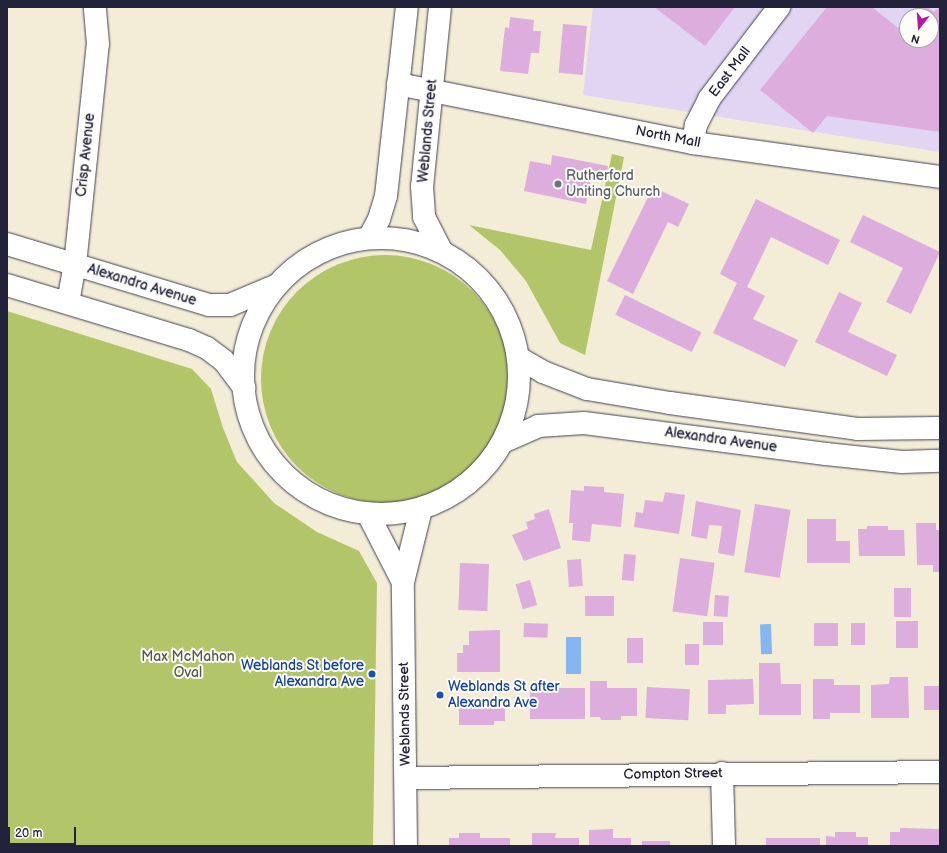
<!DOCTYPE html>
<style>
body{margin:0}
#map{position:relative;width:947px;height:853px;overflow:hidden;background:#f3ecd6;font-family:"Balsamiq Sans",sans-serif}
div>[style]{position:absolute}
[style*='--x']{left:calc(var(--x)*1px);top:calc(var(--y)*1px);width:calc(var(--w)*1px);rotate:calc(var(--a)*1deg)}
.built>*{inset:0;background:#e2d4f3}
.green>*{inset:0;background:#b3c569}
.round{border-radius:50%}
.water>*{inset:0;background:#86b6f1;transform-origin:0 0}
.building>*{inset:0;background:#ddadde;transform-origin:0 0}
.roads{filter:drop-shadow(0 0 1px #414052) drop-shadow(0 0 1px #414052)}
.minor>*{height:22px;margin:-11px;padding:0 11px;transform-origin:11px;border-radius:11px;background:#fff}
.major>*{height:22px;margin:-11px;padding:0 11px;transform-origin:11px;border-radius:11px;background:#fff}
.major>.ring{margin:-11px;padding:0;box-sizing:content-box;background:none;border:22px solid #fff;border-radius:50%}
.dots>*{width:11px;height:11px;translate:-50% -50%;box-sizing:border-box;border:2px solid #fdfcf7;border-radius:50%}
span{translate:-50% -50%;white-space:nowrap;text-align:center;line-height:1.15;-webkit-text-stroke:4px #fdfcf7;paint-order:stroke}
.street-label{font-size:14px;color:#22223b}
.worship-label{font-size:14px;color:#5b616d}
.left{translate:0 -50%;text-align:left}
.park-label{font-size:14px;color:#555b4b}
.transit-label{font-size:14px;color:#164399}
.right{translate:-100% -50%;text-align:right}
.frame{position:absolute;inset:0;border:8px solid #22223b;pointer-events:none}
.north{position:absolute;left:899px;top:8px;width:40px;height:40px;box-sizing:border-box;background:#fdfcf7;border:1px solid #a5a5ac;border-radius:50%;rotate:197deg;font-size:11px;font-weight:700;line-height:16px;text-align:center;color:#22223b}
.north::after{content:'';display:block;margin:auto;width:14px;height:18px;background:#b5179e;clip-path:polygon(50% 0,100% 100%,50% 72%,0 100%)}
.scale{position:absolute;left:8px;top:827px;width:68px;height:18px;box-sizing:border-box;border:2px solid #22223b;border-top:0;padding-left:5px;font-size:12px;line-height:14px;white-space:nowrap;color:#22223b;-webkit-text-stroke:3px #fdfcf7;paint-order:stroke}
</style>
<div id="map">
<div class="built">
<i style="clip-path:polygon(evenodd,593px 7px,940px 7px,940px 152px,583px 95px,593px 7px,907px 16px,931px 16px,931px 40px,907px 40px,907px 16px)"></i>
</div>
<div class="green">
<i style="clip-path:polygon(612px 154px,624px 157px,585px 355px,560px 343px,526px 281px,500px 250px,469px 225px,591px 250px)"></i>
<i class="round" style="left:261px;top:255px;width:248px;height:248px"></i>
<i style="clip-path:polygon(7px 311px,192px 369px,211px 389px,223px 428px,237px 462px,274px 503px,317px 532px,359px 551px,377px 583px,373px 846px,7px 846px)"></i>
</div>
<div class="water">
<i style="left:771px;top:624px;width:30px;height:11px;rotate:88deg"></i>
<i style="left:566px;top:637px;width:15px;height:37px"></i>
</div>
<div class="building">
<i style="clip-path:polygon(654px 7px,735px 7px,705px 46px)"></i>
<i style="clip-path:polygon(827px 7px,872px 7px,898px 28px,907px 18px,907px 40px,931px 40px,931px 16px,909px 16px,916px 7px,927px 7px,934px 12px,940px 7px,940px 132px,827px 116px,813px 133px,760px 90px)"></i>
<i style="clip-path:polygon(510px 17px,534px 20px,533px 31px,541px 31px,539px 53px,531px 53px,528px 74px,500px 71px,505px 27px,509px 28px)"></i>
<i style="left:563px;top:24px;width:24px;height:49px;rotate:5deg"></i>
<i style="clip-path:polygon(552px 155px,608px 166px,606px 177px,592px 174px,586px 204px,524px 191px,530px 161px,551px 165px)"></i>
<i style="clip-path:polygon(653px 187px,689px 204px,678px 227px,668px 222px,633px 294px,607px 281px)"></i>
<i style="clip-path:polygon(756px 199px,840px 240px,828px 265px,771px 237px,747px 287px,765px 296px,753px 319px,798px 340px,785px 367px,713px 333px,737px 283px,720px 274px)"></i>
<i style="clip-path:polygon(863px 215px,940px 252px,911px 314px,886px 302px,903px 268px,850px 242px)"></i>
<i style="clip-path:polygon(839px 292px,862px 303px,848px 332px,897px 355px,887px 376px,815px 342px)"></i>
<i style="left:625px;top:295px;width:85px;height:22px;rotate:26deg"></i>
<i style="clip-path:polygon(584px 486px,604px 487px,604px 492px,624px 494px,621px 527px,592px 524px,590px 542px,572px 540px,573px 523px,569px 523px,571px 490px,584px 491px)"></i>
<i style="clip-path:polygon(665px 492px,685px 495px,679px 534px,634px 527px,636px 512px,643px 513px,645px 500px,663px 502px)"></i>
<i style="clip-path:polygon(696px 501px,741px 510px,734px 556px,718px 553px,722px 526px,709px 525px,707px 539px,691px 536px)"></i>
<i style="left:755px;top:504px;width:36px;height:69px;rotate:9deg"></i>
<i style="clip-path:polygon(549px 509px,561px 548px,524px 561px,512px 535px,528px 529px,526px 522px,535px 519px,534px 514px)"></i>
<i style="clip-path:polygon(807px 519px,836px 519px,836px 541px,850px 541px,850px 563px,807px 563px)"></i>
<i style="clip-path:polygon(916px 523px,936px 523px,936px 530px,940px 530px,940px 572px,933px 572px,933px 565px,917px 565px)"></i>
<i style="clip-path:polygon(867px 526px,888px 526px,888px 530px,904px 530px,905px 556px,859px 556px,858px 529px,867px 529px)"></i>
<i style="left:624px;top:554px;width:12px;height:26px;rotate:5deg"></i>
<i style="left:680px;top:558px;width:35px;height:54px;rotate:8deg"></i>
<i style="left:581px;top:559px;width:27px;height:14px;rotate:86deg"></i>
<i style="left:460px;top:563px;width:29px;height:47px;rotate:2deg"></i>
<i style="left:530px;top:580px;width:26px;height:15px;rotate:74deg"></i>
<i style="left:894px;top:588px;width:17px;height:29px"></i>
<i style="left:715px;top:595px;width:14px;height:21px;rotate:4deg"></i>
<i style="left:585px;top:596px;width:29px;height:20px"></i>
<i style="left:896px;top:621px;width:22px;height:27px"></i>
<i style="left:703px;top:622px;width:20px;height:23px"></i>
<i style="left:524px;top:623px;width:24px;height:14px;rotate:2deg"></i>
<i style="left:814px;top:623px;width:24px;height:23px"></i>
<i style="left:851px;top:623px;width:14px;height:22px"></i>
<i style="clip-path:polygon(500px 630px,500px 672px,457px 672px,457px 653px,463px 653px,463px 645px,469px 645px,469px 631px)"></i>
<i style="left:627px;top:638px;width:16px;height:25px"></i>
<i style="left:685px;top:644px;width:14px;height:21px"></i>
<i style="clip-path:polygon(759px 663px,780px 663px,781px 684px,801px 684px,801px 715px,759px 715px)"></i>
<i style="clip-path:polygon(890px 677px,908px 677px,909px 718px,871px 718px,871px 685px,889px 684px)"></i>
<i style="clip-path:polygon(753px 679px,754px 704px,726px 705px,726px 714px,708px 714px,708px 680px)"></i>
<i style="clip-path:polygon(813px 679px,834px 679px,834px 685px,860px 685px,860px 713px,830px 713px,830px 719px,813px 719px)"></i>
<i style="clip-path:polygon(590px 681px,607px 681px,607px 688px,637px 688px,637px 716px,621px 716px,621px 720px,601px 720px,600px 717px,590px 717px)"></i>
<i style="left:924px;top:686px;width:16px;height:24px"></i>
<i style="left:647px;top:687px;width:43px;height:31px;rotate:3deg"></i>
<i style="left:585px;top:688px;width:31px;height:55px;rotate:90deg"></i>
<i style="clip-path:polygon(459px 699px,505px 699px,505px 721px,494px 721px,494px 725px,459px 725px)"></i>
<i style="clip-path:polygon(900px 828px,940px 829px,940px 846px,890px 846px,890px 832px,900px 832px)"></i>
<i style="clip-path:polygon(613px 829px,613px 838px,631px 838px,631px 846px,589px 846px,589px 830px)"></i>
<i style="clip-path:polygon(835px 832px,856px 832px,856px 837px,868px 837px,868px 846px,826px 846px,826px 836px,835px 837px)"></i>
<i style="clip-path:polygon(459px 833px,480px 833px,480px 838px,510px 838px,510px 846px,449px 846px,449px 838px,459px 838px)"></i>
<i style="clip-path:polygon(532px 833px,556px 833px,555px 838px,579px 838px,579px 846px,532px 846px)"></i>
<i style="left:766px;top:838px;width:54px;height:8px"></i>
<i style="left:642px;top:841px;width:28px;height:5px"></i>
</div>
<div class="roads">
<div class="minor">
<i style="--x:440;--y:7;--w:180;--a:95.7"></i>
<i style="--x:422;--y:186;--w:31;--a:86"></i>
<i style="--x:424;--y:217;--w:38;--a:63"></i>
<i style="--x:398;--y:84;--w:301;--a:11.3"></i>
<i style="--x:693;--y:143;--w:249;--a:7.8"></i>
<i style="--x:693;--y:143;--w:18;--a:-81"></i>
<i style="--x:696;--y:125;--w:29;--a:-63"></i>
<i style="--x:709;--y:99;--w:116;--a:-52.7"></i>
<i style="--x:369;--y:238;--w:21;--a:-62"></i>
<i style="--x:379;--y:219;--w:24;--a:-73"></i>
<i style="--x:386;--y:196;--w:190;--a:-83.7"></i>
<i style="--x:68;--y:303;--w:39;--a:-80"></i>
<i style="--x:75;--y:265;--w:222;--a:-84.1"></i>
<i style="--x:98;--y:44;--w:37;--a:-95"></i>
<i style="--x:368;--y:514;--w:76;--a:62.8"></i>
<i style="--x:722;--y:773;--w:73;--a:88.4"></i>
<i style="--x:406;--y:778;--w:534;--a:-0.64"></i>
<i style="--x:406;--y:846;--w:264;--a:-90.7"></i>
<i style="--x:403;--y:582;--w:75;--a:-76.1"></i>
</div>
<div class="major">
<i class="ring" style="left:243px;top:238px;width:254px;height:254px"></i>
<i style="--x:7;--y:244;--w:211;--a:16.8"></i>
<i style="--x:209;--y:305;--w:21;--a:0"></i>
<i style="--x:230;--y:305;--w:49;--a:-22.9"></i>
<i style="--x:7;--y:285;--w:190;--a:16.8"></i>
<i style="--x:189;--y:340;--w:20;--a:24"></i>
<i style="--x:207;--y:348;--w:21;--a:37"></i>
<i style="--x:224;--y:361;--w:34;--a:53"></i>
<i style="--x:519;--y:358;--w:28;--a:30"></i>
<i style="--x:543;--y:372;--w:47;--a:21.1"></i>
<i style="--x:587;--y:389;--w:84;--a:9.6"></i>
<i style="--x:670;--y:403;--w:189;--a:7.9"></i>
<i style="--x:857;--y:429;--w:83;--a:-0.7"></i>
<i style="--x:505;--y:441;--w:36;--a:-24"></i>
<i style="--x:538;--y:426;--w:46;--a:-3.7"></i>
<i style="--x:584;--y:423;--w:244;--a:7.3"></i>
<i style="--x:826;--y:454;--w:76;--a:6"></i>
<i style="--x:902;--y:462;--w:38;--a:-2"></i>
</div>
</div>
<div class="dots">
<i style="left:558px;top:184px;background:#6b7280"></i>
<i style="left:372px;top:674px;background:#1a4fb4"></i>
<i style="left:440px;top:695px;background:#1a4fb4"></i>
</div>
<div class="street-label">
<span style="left:730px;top:72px;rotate:-53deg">East Mall</span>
<span style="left:428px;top:131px;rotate:-85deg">Weblands Street</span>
<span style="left:668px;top:137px;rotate:11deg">North Mall</span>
<span style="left:86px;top:155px;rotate:-84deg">Crisp Avenue</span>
<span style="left:142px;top:285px;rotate:17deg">Alexandra Avenue</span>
<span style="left:721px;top:440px;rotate:8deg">Alexandra Avenue</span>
<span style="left:405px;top:714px;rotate:-91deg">Weblands Street</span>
<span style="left:673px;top:774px;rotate:-1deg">Compton Street</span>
</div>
<div class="worship-label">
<span class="left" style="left:566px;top:184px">Rutherford<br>Uniting Church</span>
</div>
<div class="park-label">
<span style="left:188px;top:665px">Max McMahon<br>Oval</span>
</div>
<div class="transit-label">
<span class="right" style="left:364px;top:674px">Weblands St before<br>Alexandra Ave</span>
<span class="left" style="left:448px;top:695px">Weblands St after<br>Alexandra Ave</span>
</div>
<div class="frame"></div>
<div class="north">N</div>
<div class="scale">20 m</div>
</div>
